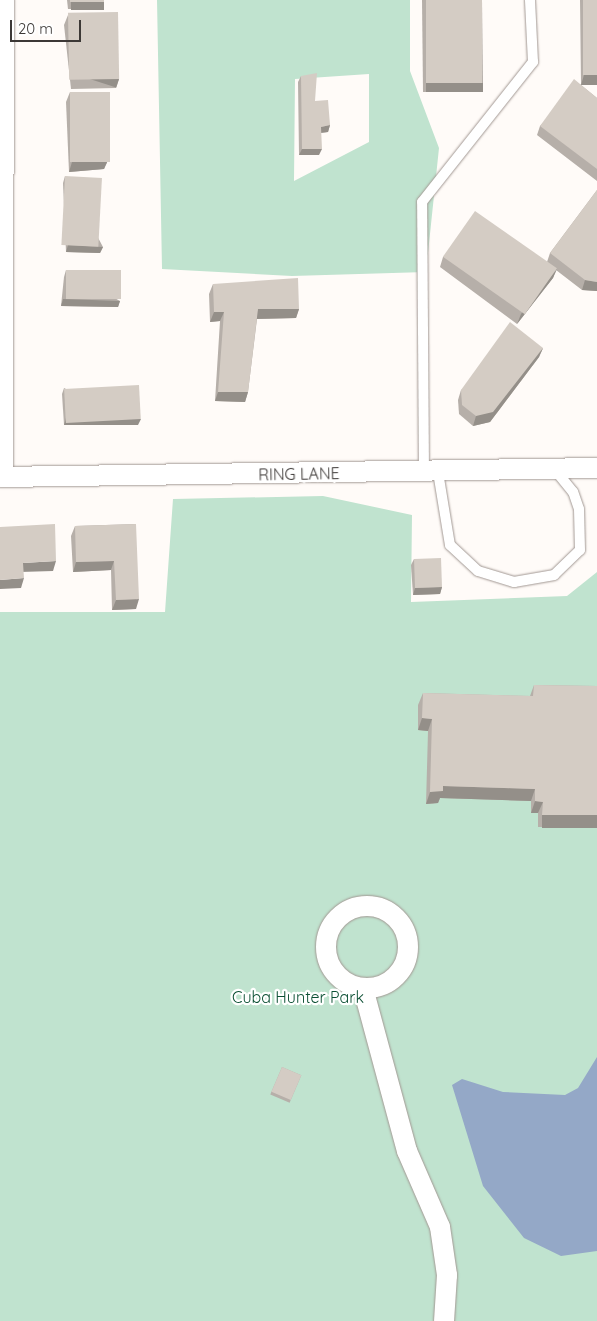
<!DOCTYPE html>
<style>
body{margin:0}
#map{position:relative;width:597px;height:1321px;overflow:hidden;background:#fffbf8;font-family:Quicksand,sans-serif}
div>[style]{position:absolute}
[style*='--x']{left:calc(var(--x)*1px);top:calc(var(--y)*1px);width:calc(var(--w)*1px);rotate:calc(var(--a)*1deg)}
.green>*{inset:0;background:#c0e3cf}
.water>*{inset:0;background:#94a8c7}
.roads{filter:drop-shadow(0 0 1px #a29893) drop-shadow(0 0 1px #a29893)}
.lane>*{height:10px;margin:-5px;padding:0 5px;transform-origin:5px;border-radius:5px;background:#fff}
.street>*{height:20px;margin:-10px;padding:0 10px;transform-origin:10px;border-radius:10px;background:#fff}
.street>.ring{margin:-10px;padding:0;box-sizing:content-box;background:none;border:20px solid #fff;border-radius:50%}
.wall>*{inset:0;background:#b6afa9;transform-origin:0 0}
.shaded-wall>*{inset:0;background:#948f89;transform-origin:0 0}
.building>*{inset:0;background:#d4ccc4;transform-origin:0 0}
span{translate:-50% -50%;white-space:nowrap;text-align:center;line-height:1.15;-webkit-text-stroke:4.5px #fff;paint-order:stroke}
.street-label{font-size:16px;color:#3c3836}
.park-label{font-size:16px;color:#0c5034}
.scale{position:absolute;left:10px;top:20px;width:71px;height:22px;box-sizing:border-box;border:2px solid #3c3836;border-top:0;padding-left:6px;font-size:15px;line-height:18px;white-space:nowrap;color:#3c3836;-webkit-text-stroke:4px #fff;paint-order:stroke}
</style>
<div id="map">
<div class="green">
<i style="clip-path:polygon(evenodd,157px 0,410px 0,410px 71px,439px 148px,426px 272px,292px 276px,162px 269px,157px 0,369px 74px,369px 142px,294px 181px,295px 79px,369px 74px)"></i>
<i style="clip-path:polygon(323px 496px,412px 515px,411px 602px,567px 596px,597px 572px,597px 1321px,0 1321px,0 612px,165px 612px,173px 499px)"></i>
</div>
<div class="water">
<i style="clip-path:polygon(597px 1057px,597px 1251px,561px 1256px,524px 1238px,483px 1186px,452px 1085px,462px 1079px,503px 1092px,565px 1095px,578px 1088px)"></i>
</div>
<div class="roads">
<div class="lane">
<i style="--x:438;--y:472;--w:74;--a:80.7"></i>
<i style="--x:450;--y:545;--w:38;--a:43"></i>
<i style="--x:478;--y:571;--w:38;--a:17"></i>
<i style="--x:514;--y:582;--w:41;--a:-9.9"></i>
<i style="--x:554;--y:575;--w:36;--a:-44"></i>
<i style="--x:580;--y:550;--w:41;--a:-91.4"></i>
<i style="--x:579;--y:509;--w:18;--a:-109"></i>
<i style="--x:573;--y:492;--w:28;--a:-129"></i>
<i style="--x:424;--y:473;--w:271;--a:-90.4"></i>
<i style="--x:422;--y:202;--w:179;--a:-51.6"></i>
<i style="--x:533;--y:62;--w:62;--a:-92.8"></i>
</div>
<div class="street">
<i style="--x:0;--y:477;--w:597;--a:-0.86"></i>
<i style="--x:3;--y:477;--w:477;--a:-89.9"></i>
<i class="ring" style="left:326px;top:906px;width:62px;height:62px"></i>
<i style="--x:363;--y:988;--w:169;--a:74.9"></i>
<i style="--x:407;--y:1151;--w:83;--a:66.5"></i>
<i style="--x:440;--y:1227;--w:49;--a:81.7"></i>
<i style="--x:447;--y:1275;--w:46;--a:93.7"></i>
</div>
</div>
<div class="wall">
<i style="clip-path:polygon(67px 0,104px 0,104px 2px,102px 9px,68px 9px)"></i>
<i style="clip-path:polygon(422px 0,482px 0,483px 83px,479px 92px,423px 92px)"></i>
<i style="clip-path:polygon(580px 0,597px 0,597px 85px,581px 85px,597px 98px,597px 181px,537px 135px,540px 126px,581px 84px)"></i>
<i style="clip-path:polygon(68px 15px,119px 79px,116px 88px,71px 89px,64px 25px)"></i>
<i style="clip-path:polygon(301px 76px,315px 101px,330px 125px,328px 132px,321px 133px,319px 155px,299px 155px,298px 82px)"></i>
<i style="clip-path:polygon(70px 92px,108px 160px,104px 169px,69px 172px,66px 102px)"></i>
<i style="clip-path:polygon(65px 176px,103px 247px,100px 253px,66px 252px,63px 183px)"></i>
<i style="clip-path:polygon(597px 190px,597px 291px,582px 290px,556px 270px,553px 278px,517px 324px,440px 267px,443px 257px,547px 262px,550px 253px)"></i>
<i style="clip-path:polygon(66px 270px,120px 301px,118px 307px,61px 306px,64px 277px)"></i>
<i style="clip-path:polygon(213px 284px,299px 309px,296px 318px,257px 319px,248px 392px,245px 402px,215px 401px,220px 321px,210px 322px,209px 294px)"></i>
<i style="clip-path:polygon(543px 348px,539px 357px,490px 422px,473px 426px,459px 414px,458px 400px,461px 390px)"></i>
<i style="clip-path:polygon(64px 388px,138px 425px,64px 425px,62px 394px)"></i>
<i style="clip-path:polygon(136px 524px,136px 609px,112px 610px,111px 570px,73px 572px,71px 536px,75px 526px)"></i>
<i style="clip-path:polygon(414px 559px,442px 587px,440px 594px,413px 595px,411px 565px)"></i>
<i style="clip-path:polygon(534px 685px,597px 686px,597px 827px,538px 827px,538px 813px,531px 813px,531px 801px,440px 798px,438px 803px,426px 804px,428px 731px,418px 730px,418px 705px,423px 693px,530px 696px)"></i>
<i style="left:282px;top:1067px;width:21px;height:30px;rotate:23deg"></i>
</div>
<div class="shaded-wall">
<i style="left:71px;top:2px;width:33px;height:8px"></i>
<i style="clip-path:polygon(584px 75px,597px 75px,597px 85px,581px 85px)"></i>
<i style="left:119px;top:79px;width:9px;height:45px;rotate:108deg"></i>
<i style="left:426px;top:83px;width:57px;height:9px"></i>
<i style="clip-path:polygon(330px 125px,328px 132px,319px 133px,321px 127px)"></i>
<i style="clip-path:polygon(302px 149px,322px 149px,319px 155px,299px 155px)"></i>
<i style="clip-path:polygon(108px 160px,104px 169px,69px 172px,72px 162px)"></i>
<i style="clip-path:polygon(68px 245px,103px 247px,100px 253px,66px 252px)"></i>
<i style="clip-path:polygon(557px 269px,553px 278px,517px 324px,521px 314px)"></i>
<i style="clip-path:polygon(585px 280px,597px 282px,597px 291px,582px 290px)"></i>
<i style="clip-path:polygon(63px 299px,120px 301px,118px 307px,61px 306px)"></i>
<i style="clip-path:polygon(258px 309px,299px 309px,296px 318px,254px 319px)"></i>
<i style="clip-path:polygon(214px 312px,224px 312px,220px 321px,210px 322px)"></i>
<i style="clip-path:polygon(543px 348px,539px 357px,490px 422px,473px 426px,476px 416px)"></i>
<i style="clip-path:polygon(218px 392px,248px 392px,245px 402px,215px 401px)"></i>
<i style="clip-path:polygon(66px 418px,141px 419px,138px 425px,64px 425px)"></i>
<i style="clip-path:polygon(56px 561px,53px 571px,20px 572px,23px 563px)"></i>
<i style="clip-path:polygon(114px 561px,111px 570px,73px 572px,76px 562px)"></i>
<i style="clip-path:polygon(24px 578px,21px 588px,0 589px,0 580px)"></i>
<i style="clip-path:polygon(442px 587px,440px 594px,413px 595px,415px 588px)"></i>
<i style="clip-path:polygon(139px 599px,136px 609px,112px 610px,116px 600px)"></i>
<i style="clip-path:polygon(422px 718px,432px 719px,428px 731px,418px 730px)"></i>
<i style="clip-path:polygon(443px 786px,535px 789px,531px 801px,440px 798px,438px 803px,426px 804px,430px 792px)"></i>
<i style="clip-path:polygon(535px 801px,543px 802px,538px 813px,531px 813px)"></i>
<i style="left:542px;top:815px;width:55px;height:13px"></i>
</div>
<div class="building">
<i style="left:70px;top:0;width:34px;height:2px"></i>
<i style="left:426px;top:0;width:56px;height:83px"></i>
<i style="left:583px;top:0;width:14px;height:75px"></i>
<i style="left:118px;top:12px;width:67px;height:50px;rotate:89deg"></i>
<i style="clip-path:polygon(317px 73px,315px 101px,328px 100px,330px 125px,321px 127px,322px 149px,302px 149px,301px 76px)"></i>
<i style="clip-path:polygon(574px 79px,597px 98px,597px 169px,540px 126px)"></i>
<i style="left:70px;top:92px;width:40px;height:70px"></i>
<i style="left:65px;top:176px;width:37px;height:69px;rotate:3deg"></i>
<i style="clip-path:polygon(597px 190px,597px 282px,585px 280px,550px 253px)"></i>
<i style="left:475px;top:211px;width:100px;height:56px;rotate:35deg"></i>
<i style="left:66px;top:270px;width:55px;height:29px"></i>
<i style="clip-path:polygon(298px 278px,299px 309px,258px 309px,248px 392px,218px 392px,224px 312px,214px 312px,213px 284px)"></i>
<i style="clip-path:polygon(510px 322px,543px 348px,493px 412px,476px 416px,462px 405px,461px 390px)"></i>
<i style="left:139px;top:385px;width:34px;height:75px;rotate:87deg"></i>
<i style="clip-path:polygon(55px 524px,56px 561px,23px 563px,24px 578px,0 580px,0 527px)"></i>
<i style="clip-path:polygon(136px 524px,139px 599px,116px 600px,114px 561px,76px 562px,75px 526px)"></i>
<i style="left:441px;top:558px;width:29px;height:27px;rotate:88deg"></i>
<i style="clip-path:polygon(534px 685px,597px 686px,597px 815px,542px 815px,543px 802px,535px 801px,535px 789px,443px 786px,443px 791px,430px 792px,432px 719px,422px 718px,423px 693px,533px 696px)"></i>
<i style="left:282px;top:1067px;width:21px;height:27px;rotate:23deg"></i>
</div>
<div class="street-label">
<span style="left:299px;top:474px;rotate:-1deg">RING LANE</span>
</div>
<div class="park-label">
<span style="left:298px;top:997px">Cuba Hunter Park</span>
</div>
<div class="scale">20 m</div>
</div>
